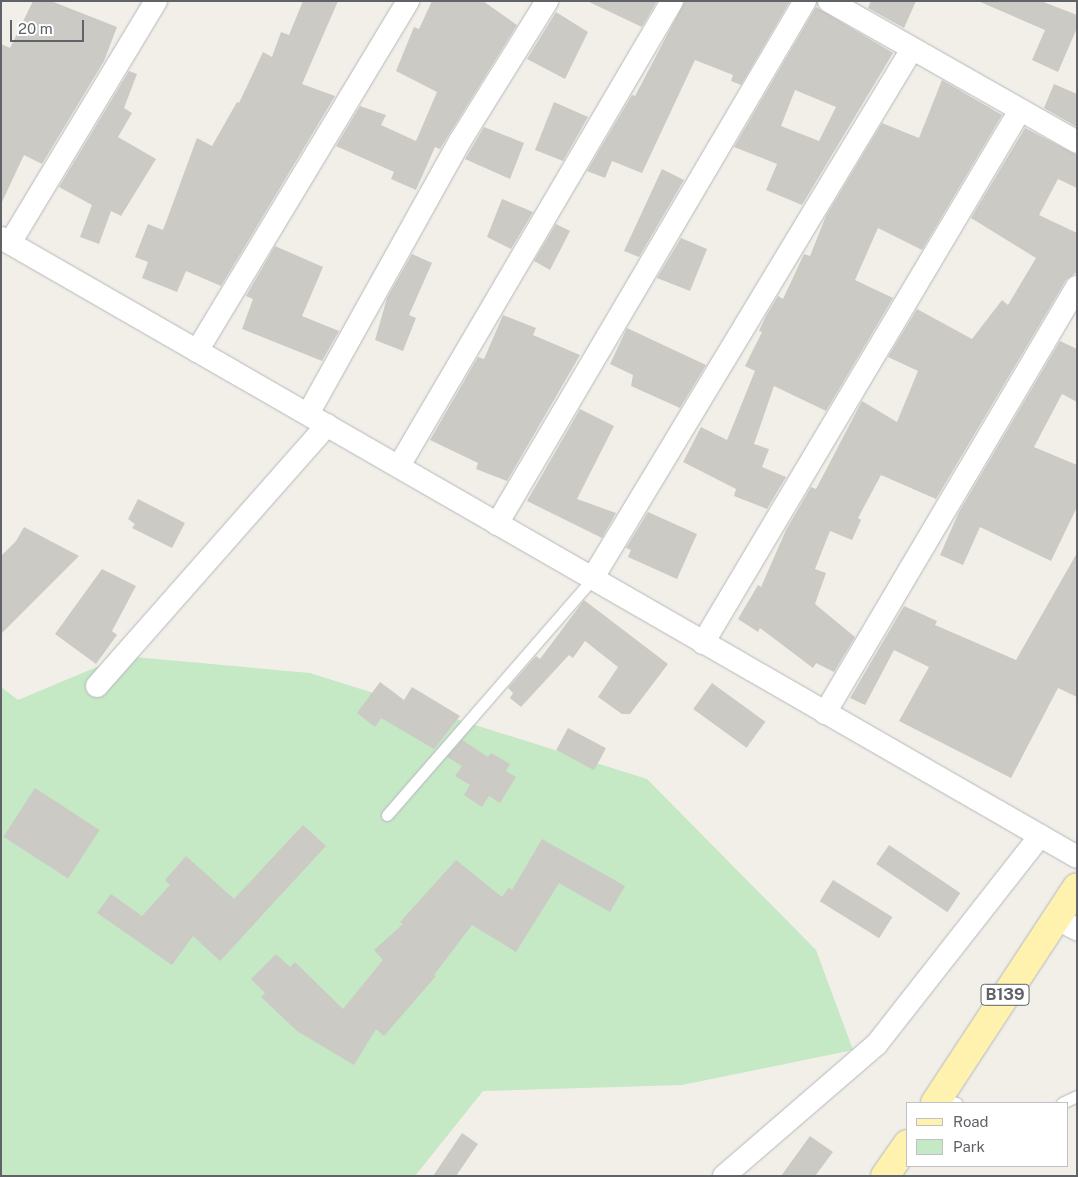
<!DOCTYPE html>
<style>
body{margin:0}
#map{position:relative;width:1078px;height:1177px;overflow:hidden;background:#f1efe8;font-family:"Public Sans",sans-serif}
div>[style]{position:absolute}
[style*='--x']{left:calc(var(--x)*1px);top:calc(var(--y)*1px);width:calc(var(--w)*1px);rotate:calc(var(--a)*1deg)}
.green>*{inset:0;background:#c5e8c5}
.building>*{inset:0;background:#cccac5;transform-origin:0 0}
.roads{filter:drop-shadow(0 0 1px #b5b8bc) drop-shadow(0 0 1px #b5b8bc)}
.service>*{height:11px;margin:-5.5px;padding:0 5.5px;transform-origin:5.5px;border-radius:5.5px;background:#fff}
.minor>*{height:22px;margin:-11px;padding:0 11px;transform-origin:11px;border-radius:11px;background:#fff}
.primary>*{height:28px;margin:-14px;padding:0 14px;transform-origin:14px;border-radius:14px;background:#fff2af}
span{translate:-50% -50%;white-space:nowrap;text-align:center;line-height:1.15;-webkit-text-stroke:4px #fff;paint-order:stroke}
.shield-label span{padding:1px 4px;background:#fff;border:1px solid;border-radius:4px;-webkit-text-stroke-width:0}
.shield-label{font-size:16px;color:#5f6368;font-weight:700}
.frame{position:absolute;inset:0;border:2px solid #5f6368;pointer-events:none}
.legend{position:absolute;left:906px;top:1102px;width:162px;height:65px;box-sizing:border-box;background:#fff;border:1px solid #bfc1c3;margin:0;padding:6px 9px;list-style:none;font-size:15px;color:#5f6368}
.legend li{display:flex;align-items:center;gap:10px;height:25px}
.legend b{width:25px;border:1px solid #bfc1c3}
.scale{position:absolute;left:10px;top:20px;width:74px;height:22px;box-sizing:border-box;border:2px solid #5f6368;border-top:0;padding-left:6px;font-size:15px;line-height:18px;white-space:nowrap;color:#5f6368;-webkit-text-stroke:4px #fff;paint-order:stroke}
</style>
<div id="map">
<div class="green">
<i style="clip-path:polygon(123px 656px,310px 673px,647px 779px,816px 950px,853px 1050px,682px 1085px,483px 1091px,415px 1176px,1px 1176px,1px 687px,18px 700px)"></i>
</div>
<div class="building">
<i style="clip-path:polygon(33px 1px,51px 1px,117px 27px,104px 61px,42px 164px,24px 155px,1px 204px,1px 44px,10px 48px)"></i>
<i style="clip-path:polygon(303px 1px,338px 1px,302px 84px,335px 96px,221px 286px,186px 271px,177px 292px,142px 278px,148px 262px,135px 257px,148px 224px,163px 230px,197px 138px,212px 146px,237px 102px,239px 103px,263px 52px,272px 57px,281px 32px,289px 35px)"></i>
<i style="clip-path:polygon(432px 1px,483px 1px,517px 25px,440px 149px,435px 147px,416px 190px,391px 179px,394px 172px,336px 146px,360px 106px,386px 115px,381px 125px,416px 141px,437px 92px,396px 71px,414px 27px,419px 29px)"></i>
<i style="clip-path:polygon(587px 1px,657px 1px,642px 27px)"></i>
<i style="clip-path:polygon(685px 1px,790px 1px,741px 85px,731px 81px,733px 75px,695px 60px,642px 173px,612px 161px,605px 178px,587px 171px,632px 95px,635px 96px)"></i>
<i style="clip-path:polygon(871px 1px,916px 1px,904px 28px,868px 8px)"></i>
<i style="clip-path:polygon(978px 1px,1041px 1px,1077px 15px,1077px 28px,1058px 72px,1032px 60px,1045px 30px)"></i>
<i style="clip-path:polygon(evenodd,816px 7px,893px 53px,802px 205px,766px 190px,777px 164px,734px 147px,816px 7px,795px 90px,836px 107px,819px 141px,781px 126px,795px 90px)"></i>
<i style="clip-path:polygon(556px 12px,588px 32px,565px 79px,527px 59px)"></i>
<i style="clip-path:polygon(129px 71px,137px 74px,124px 108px,132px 113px,118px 137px,156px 159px,121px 216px,111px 211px,99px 244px,80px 237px,92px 205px,59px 187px)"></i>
<i style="clip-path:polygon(942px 80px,1002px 115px,922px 250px,878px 228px,855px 280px,893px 298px,826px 411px,774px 386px,754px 444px,769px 449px,762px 467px,786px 477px,767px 509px,734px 496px,736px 489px,683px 462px,701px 427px,727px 440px,755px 371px,745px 366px,762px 332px,759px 331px,766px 316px,778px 296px,783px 299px,804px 254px,810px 256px,826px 216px,882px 123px,919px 138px)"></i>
<i style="clip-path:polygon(1054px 84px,1077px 94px,1077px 127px,1044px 108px)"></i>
<i style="clip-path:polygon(554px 102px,588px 117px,563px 161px,535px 150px)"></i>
<i style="clip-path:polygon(484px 127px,524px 143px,510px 179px,465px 159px)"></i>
<i style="clip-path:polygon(1025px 128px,1077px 155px,1077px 188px,1058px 179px,1039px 215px,1077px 233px,1077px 272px,1066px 280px,936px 499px,881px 475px,858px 518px,861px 520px,852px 540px,830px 531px,815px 569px,826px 573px,815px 604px,855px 637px,834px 672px,816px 663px,813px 668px,760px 628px,758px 632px,738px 619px,758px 585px,761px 587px,786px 530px,811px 487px,816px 489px,862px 401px,897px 422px,918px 371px,888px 357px,917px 309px,972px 339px,1002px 300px,1008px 305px,1036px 258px,971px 218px)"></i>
<i style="clip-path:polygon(662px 169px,684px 180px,639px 257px,624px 251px)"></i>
<i style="clip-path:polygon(502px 199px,533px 212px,511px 249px,487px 237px)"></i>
<i style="clip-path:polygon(556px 224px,570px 231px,550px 270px,534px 261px)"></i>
<i style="clip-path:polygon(681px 238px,707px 249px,690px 291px,657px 278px)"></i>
<i style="clip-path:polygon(275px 246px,323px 267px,302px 316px,339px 331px,322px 361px,242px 329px,253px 299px,246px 296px)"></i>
<i style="clip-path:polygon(412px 254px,432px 263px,409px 315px,416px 318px,403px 351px,375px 340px,387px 298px)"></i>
<i style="clip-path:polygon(503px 315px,536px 328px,533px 335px,580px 355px,507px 481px,476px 469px,478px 463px,430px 440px,478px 357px,484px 359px)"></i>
<i style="clip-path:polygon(627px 328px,706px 365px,680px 408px,631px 386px,633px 375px,610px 364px)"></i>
<i style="clip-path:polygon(1060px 341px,1077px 349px,1077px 402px,1062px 394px,1034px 447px,1077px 465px,1077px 507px,1051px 561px,980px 527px,963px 565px,940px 555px,959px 512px)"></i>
<i style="clip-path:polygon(580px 409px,614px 426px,577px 499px,616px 513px,602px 538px,527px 501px)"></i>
<i style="clip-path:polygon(138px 499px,185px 523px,172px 548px,132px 528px,135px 524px,128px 519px)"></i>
<i style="clip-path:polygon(648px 512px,697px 534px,677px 579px,628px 557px,631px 550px,626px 548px)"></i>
<i style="clip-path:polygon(24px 527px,79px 556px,1px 634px,1px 556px,16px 541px)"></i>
<i style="clip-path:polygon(1077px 553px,1077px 697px,1058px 688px,1011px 778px,899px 721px,929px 667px,894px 650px,865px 705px,850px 698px,904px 606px,937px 621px,935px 625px,1016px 660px)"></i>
<i style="clip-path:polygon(102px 569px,136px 586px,112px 631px,117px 635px,96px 664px,55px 634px)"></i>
<i style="clip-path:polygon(584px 600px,668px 664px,630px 714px,622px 714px,598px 697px,618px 667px,585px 641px,573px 658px,569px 655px,521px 707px,510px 698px,513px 693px,508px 688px,536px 656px,540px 659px)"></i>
<i style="clip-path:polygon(380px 682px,404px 700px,412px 687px,460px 716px,434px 749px,381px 718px,375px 727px,357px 713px)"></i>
<i style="left:712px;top:683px;width:66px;height:32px;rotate:36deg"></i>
<i style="left:568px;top:728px;width:43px;height:25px;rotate:28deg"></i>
<i style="clip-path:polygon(462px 740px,488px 757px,491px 753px,510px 764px,506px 771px,516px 777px,500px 803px,489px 796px,482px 807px,464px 795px,470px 785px,455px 776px,462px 766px,447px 757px)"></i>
<i style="left:35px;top:788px;width:77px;height:58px;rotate:33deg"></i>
<i style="clip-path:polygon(303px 825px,326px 846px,220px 961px,193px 936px,172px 965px,97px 913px,111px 894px,142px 916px,170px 885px,165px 880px,186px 856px,234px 899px)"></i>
<i style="clip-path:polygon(542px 839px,625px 886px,610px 912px,559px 883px,516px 952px,472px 925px,434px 975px,436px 976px,384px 1036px,376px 1029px,354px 1065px,297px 1031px,261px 997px,265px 993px,251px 979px,276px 954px,290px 967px,295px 962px,343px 1009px,383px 960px,374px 950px,403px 924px,400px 922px,456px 860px,502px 897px,509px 887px,512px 890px)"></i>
<i style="left:889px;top:845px;width:86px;height:23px;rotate:34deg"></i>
<i style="left:833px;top:880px;width:70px;height:25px;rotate:32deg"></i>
<i style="clip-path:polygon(462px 1133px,478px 1144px,456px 1176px,433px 1176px)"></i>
<i style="clip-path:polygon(810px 1136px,833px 1152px,815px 1176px,781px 1176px)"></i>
</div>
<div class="roads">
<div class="service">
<i style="--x:387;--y:815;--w:313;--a:-49"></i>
<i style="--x:939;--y:1098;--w:18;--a:16"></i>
<i style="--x:1062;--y:1103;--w:17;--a:-25"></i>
</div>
<div class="minor">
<i style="--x:829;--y:1;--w:285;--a:29.6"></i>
<i style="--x:1;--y:238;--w:1241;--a:29.91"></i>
<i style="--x:10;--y:243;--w:283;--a:-58.9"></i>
<i style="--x:197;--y:351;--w:409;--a:-58.9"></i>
<i style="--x:308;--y:414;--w:312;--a:-60.9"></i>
<i style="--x:460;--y:141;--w:165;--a:-58.1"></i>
<i style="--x:399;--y:466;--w:539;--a:-59.58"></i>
<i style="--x:497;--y:524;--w:607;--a:-59.51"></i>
<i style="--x:592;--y:579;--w:619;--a:-58.88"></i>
<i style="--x:703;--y:643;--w:618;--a:-59.24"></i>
<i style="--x:97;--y:686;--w:348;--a:-48.6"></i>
<i style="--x:825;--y:713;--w:495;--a:-59.4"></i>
<i style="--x:1055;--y:918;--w:25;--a:27"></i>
<i style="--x:724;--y:1176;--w:201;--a:-40.8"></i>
<i style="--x:876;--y:1045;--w:266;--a:-51.9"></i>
</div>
<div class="primary">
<i style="--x:935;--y:1103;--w:258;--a:-56.7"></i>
<i style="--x:885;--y:1176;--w:39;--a:-55"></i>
</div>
</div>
<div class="shield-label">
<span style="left:1005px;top:995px">B139</span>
</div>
<div class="frame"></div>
<ul class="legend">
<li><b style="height:6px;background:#fff2af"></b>Road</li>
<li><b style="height:14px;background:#c5e8c5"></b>Park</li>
</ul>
<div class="scale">20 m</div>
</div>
